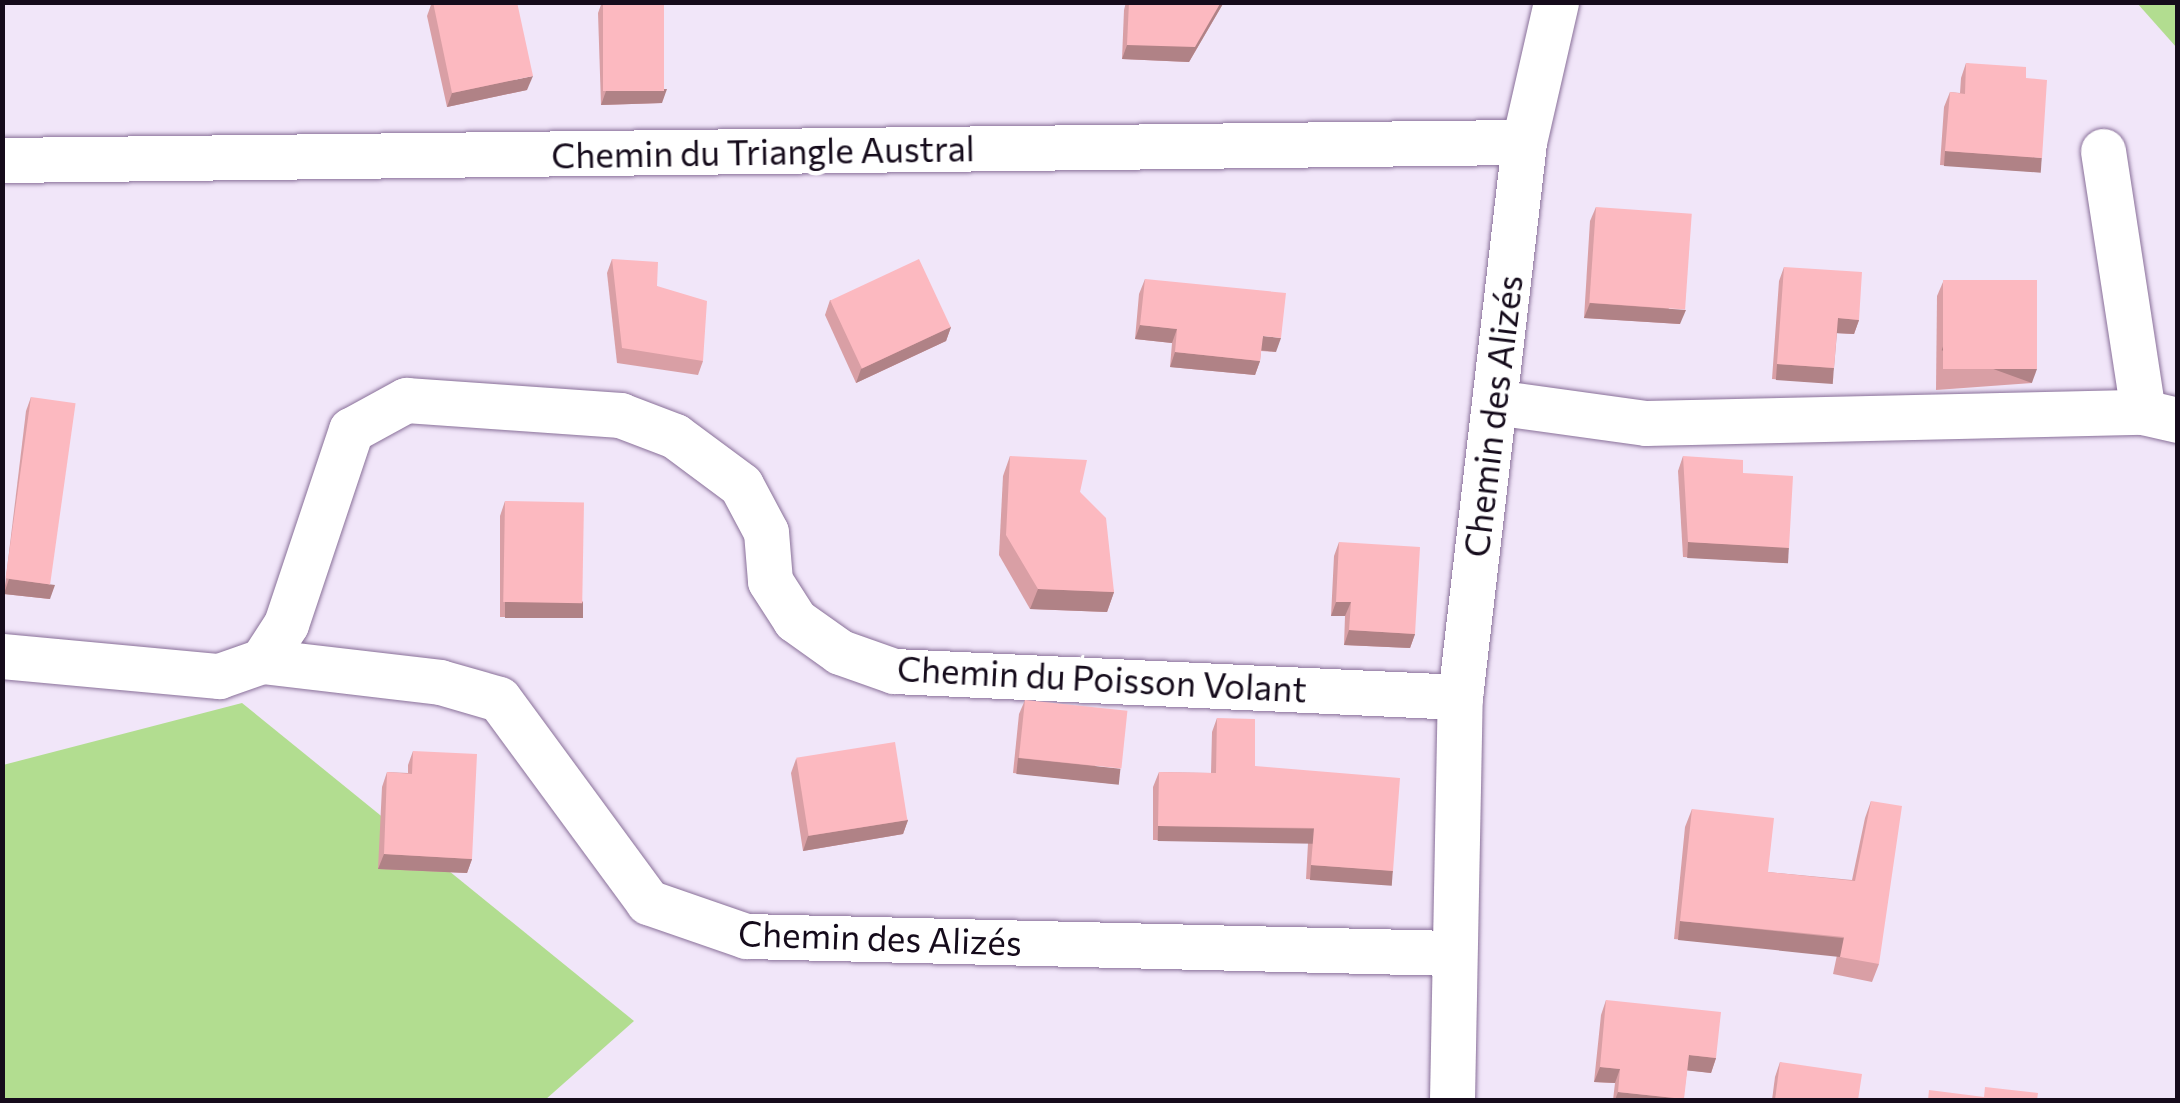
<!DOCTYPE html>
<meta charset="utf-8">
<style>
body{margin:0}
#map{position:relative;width:2180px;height:1103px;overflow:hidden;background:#f1e6f9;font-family:Commissioner,sans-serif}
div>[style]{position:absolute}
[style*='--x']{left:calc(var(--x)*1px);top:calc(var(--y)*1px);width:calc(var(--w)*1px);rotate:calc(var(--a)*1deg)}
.green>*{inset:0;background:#b2dd90}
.roads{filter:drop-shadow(0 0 2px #897099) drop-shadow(0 0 2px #897099)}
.minor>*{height:45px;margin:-22.5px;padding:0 22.5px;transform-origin:22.5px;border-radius:22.5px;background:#fff}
.wall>*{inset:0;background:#d99fa5}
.shaded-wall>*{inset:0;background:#b08286;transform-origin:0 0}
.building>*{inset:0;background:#fcb9c0;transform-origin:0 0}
span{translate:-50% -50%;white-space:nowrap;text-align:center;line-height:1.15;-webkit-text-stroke:9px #fff;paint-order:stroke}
.street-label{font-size:35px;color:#150b1b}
.frame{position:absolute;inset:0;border:5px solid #150b1b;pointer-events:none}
</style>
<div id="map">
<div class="green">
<i style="clip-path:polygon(2137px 3px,2177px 3px,2177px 48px)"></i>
<i style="clip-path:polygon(242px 703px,634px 1021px,545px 1100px,3px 1100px,3px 765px)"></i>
</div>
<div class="roads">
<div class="minor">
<i style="--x:2103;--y:151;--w:264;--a:81.3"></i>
<i style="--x:2;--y:160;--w:1522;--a:-0.68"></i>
<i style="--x:1494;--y:402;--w:153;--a:7.9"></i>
<i style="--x:1646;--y:423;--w:497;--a:-1.3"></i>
<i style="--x:2143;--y:412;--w:36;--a:13"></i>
<i style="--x:2;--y:656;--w:218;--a:5.3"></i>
<i style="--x:219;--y:676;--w:46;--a:-19.2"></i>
<i style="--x:262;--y:661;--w:179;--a:6.7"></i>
<i style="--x:440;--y:682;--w:61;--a:16.1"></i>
<i style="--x:499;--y:699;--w:252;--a:53.7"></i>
<i style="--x:648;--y:902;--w:104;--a:19.1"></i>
<i style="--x:746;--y:936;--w:707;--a:1.38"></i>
<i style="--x:262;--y:661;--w:44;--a:-57"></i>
<i style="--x:286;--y:624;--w:205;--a:-71.5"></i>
<i style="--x:351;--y:430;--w:63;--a:-28.6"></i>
<i style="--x:406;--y:400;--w:215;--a:4"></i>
<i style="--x:620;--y:415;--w:59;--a:20.9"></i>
<i style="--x:675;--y:436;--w:82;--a:36.6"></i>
<i style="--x:741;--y:485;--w:53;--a:62"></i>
<i style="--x:766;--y:532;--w:49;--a:85.3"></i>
<i style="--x:770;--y:581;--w:46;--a:57.3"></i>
<i style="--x:795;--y:620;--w:55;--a:35.4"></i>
<i style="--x:840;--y:652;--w:57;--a:19.4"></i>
<i style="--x:894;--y:671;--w:567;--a:2.63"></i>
<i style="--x:1452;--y:1100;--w:403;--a:-88.9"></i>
<i style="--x:1460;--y:697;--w:559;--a:-83.42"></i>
<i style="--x:1524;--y:142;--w:144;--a:-77.1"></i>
</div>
</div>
<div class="wall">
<i style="clip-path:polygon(432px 2px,527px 90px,447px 107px,427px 16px)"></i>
<i style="clip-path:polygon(602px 2px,664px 2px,662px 103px,601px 105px,598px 13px)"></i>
<i style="clip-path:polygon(1126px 2px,1224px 2px,1189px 62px,1122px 59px,1124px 10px)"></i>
<i style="clip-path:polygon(1966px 63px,2026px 78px,2036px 172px,1940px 165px,1944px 107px,1950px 92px,1960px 93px,1961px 78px)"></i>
<i style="clip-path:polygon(1596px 207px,1680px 324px,1584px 318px,1590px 221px)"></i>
<i style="clip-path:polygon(612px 259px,657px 286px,703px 361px,698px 375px,617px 363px,607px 273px)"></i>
<i style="clip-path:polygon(1784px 267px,1859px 320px,1854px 334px,1837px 333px,1834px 368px,1829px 383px,1772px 379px,1779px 281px)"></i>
<i style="clip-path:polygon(1145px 279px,1276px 352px,1261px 351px,1260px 361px,1255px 375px,1170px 367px,1172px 343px,1135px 339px,1139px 294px)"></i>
<i style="clip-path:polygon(1943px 282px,2032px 383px,1936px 390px,1937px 296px)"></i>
<i style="clip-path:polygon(830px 300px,951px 327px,946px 341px,856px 383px,825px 315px)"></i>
<i style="clip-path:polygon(31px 397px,50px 599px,4px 594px,26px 411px)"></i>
<i style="clip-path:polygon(1010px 456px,1080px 492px,1114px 592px,1107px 612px,1030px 609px,999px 555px,1003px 476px)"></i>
<i style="clip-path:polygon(1683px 456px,1789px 548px,1783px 563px,1683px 557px,1678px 471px)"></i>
<i style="clip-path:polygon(505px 501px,583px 602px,578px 617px,500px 617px,500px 516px)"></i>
<i style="clip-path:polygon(1339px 542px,1415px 634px,1410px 648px,1344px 645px,1345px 616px,1331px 616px,1334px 556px)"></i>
<i style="clip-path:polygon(1025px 700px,1115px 784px,1013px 773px,1019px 714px)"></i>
<i style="clip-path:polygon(1217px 718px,1255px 766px,1393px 871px,1388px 885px,1306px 879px,1308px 843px,1153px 840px,1153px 787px,1159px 772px,1211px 773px,1212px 732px)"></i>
<i style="clip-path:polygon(413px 751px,472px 859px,467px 873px,378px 869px,382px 787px,387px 772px,408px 773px,408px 765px)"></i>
<i style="clip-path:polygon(796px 759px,908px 820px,903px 834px,803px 851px,791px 773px)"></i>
<i style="clip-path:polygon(1871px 801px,1879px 964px,1872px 982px,1833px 974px,1837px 955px,1674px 939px,1685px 827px,1692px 809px,1768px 872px,1852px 880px,1865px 818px)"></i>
<i style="clip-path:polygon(1606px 1000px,1716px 1058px,1711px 1073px,1687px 1070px,1683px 1100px,1613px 1100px,1615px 1083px,1594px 1082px,1601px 1015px)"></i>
<i style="clip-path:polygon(1780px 1062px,1858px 1100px,1772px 1100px,1775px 1077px)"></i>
</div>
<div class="shaded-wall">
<i style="clip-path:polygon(1221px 2px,1224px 2px,1189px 62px,1122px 59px,1127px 45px)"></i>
<i style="clip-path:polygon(533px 76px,527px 90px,447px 107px,452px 93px)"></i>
<i style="clip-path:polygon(667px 89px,662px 103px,601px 105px,606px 91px)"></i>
<i style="left:1945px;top:151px;width:97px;height:15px;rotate:4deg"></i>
<i style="clip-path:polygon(1590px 303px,1686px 310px,1680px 324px,1584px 318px)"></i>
<i style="clip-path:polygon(1838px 318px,1859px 320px,1854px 334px,1833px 333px)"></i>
<i style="clip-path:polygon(1140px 325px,1177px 329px,1172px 343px,1135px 339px)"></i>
<i style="clip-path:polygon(951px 327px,946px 341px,856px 383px,861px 369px)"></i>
<i style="clip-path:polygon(1263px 336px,1281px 338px,1276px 352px,1258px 350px)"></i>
<i style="clip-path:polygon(1175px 352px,1260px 361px,1255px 375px,1170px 367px)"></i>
<i style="left:1777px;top:364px;width:57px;height:16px;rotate:4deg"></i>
<i style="left:2037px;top:369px;width:15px;height:96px;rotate:110deg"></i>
<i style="left:1688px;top:542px;width:101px;height:16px;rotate:3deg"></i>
<i style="clip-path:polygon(9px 579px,55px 585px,50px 599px,4px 594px)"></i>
<i style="clip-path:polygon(1038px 589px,1114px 592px,1107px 612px,1030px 609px)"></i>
<i style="left:505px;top:602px;width:78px;height:16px"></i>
<i style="clip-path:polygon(1336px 602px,1351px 602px,1345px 616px,1331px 616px)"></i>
<i style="clip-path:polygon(1349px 630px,1415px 634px,1410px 648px,1344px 645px)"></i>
<i style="left:1018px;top:758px;width:103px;height:16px;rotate:6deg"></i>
<i style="clip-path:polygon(908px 820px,903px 834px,803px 851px,808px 836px)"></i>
<i style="left:1158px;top:826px;width:156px;height:15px;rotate:1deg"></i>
<i style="clip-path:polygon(384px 854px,472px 859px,467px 873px,378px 869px)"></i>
<i style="left:1311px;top:865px;width:82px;height:15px;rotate:4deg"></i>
<i style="left:1680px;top:921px;width:165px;height:19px;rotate:6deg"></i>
<i style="clip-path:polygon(1689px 1055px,1716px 1058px,1711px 1073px,1683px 1070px)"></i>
<i style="clip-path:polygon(1600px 1067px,1620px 1069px,1615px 1083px,1594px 1082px)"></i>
<i style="clip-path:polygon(1618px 1092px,1684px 1099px,1683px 1100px,1615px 1100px)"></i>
</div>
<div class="building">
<i style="clip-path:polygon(433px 2px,517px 2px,533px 76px,452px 93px)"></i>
<i style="left:603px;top:2px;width:61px;height:89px"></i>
<i style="clip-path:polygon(1129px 2px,1221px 2px,1195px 47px,1127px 45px)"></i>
<i style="clip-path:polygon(1966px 63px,2026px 67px,2026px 78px,2047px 80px,2042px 158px,1945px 151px,1950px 92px,1965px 94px)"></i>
<i style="left:1596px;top:207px;width:96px;height:96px;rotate:4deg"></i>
<i style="clip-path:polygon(612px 259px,658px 262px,657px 286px,707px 301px,703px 361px,622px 348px)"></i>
<i style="left:919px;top:259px;width:75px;height:98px;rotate:65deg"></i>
<i style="clip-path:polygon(1784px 267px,1862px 272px,1859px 320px,1838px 318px,1834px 368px,1777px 364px)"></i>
<i style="clip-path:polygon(1145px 279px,1286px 293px,1281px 338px,1263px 336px,1260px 361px,1175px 352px,1177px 329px,1140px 325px)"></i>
<i style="left:2037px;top:280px;width:89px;height:94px;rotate:90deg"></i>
<i style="left:31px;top:397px;width:45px;height:183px;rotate:8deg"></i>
<i style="clip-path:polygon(1010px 456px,1087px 460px,1080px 492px,1106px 518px,1114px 592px,1038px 589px,1006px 535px)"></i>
<i style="clip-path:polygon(1683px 456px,1743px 460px,1743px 473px,1793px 476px,1789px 548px,1688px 542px)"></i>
<i style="left:505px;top:501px;width:79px;height:101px;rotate:1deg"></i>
<i style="clip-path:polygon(1339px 542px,1420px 547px,1415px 634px,1349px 630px,1351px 602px,1336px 602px)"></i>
<i style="left:1025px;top:700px;width:103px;height:58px;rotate:6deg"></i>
<i style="clip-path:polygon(1217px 718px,1255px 719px,1255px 766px,1400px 778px,1393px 871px,1311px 865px,1314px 828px,1158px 826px,1159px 772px,1216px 773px)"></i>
<i style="left:895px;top:742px;width:79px;height:100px;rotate:81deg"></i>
<i style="clip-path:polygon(413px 751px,477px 754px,472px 859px,384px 854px,387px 772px,412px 774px)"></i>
<i style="clip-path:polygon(1871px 801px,1902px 806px,1879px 964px,1840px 957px,1844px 937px,1680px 921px,1692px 809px,1774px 818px,1768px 872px,1855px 881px)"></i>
<i style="clip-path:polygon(1606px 1000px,1721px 1012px,1716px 1058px,1689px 1055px,1684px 1099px,1618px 1092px,1620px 1069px,1600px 1067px)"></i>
<i style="clip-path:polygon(1780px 1062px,1862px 1074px,1858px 1100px,1775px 1100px)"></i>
<i style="clip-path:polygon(1985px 1087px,2038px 1093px,2037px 1100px,1928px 1100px,1929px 1090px,1984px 1097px)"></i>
</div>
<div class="street-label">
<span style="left:763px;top:151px;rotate:-1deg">Chemin du Triangle Austral</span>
<span style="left:1492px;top:416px;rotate:-83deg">Chemin des Alizés</span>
<span style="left:1102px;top:678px;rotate:3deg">Chemin du Poisson Volant</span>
<span style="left:880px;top:937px;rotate:2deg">Chemin des Alizés</span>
</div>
<div class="frame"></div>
</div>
